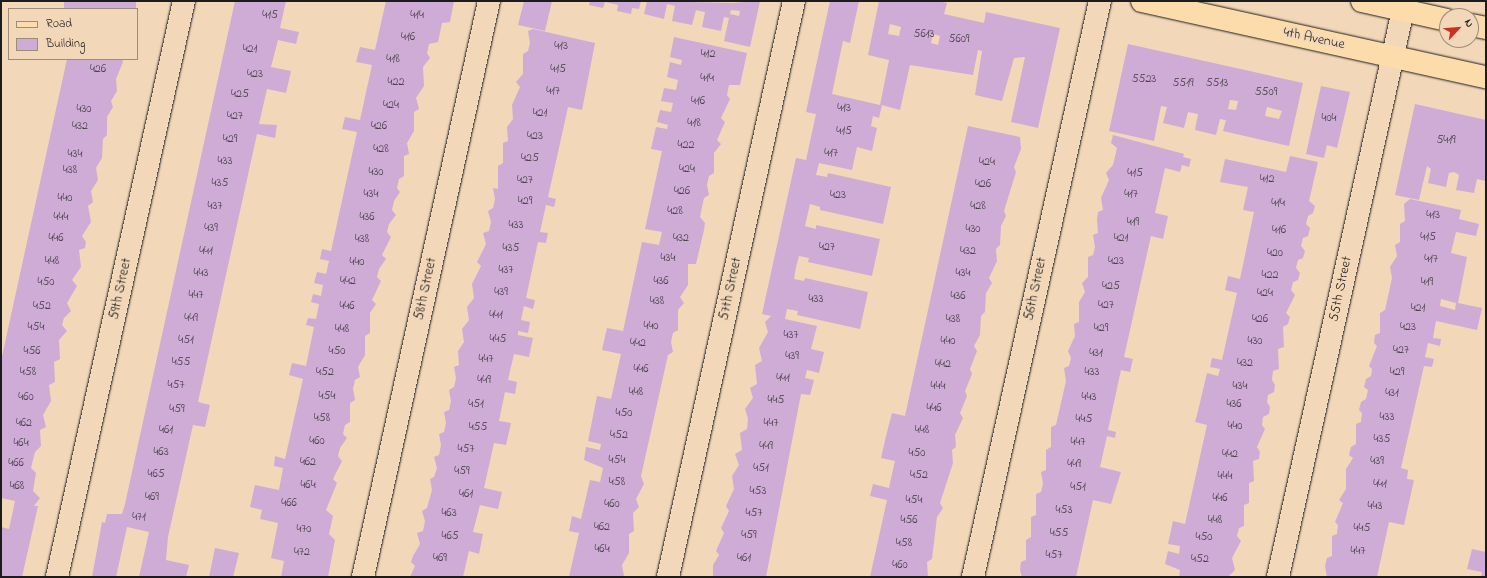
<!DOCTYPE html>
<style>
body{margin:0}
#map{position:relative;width:1487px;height:578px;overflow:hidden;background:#f2d7b9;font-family:"Indie Flower",sans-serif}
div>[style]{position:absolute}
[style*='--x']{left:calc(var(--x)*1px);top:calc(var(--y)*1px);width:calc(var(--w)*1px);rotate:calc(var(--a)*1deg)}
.building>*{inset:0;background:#cfacd6;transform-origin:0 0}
.roads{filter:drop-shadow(0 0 1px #1c1c1c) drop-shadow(0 0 1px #1c1c1c)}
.minor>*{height:22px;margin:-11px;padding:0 11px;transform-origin:11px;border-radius:11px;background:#f2d7b9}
.primary>*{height:22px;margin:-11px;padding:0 11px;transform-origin:11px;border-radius:11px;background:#fcdcab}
span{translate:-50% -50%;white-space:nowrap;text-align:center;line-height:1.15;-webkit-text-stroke:3.5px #f2d7b9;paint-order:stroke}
.number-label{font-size:12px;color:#49404a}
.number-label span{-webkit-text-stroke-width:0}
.street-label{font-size:14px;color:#1c1c1c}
.frame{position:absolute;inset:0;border:2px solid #1c1c1c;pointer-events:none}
.legend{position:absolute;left:8px;top:8px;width:130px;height:52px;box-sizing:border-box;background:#f2d7b9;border:1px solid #9c8c7a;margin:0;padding:5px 7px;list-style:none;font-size:12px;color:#1c1c1c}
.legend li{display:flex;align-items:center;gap:8px;height:20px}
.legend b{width:20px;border:1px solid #9c8c7a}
.north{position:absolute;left:1439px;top:8px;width:40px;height:40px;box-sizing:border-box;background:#f2d7b9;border:1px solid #9c8c7a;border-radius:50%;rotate:64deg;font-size:11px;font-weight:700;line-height:16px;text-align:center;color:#1c1c1c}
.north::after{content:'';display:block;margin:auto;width:14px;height:18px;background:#c8321e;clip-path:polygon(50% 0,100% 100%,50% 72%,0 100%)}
</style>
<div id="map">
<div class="building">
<i style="left:64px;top:1px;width:72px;height:8px"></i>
<i style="clip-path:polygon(235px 1px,286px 1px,280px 28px,299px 32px,296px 44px,278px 40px,271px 67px,291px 71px,286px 93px,267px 89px,259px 124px,277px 125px,275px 138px,257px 134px,198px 402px,210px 405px,205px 427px,193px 425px,168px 537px,166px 560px,189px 565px,186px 577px,139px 577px,149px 532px,127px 527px,116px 577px,92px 577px,102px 522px,105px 523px,107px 514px,122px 514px,125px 504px)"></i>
<i style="clip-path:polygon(386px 1px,454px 1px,450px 22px,442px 23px,438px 42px,429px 44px,427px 53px,430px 58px,423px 67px,424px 86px,416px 98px,419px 109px,414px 112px,414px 131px,407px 143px,409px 154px,404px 156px,404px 176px,399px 179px,397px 188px,400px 192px,394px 201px,392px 210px,396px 215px,389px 224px,387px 232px,391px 237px,382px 255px,386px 259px,379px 269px,377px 277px,381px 281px,372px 300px,376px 304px,370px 313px,370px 333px,365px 336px,365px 355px,358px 367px,360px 377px,355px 380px,353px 389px,355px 400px,350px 403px,350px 422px,345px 425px,343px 434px,347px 438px,340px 448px,338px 456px,342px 461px,333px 479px,337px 483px,326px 510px,333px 516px,329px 534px,335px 540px,328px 577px,281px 577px,284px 561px,271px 558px,278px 523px,260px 519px,262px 510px,250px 507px,255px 485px,279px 490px,283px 468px,274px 466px,275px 456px,285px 459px,303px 379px,289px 375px,292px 363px,306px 366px,314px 327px,306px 325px,308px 318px,316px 319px,319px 304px,311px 302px,313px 294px,321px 296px,323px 285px,314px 283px,317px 272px,326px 274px,329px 261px,320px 259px,322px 249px,331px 251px,357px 132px,342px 129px,345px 117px,360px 120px,372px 65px,356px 62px,360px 47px,375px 50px)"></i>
<i style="clip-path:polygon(524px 1px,552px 1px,545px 31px,518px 25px)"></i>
<i style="clip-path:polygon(590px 1px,641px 1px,639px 9px,632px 8px,631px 14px,617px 11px,618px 5px,605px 2px,603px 8px,589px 5px)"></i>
<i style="clip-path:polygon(evenodd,647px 1px,732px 3px,760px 1px,750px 47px,724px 41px,729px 18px,724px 17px,721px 31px,702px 27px,705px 12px,700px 11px,696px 10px,692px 25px,672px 21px,675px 6px,667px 4px,664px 19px,644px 14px,647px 1px,731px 10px,740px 11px,739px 16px,730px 14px,731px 10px)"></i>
<i style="clip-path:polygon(evenodd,830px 1px,859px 1px,850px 43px,843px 41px,832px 94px,880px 105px,889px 60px,868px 55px,879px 1px,937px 1px,947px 3px,944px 14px,984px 23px,986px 12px,1060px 28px,1038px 128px,1011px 122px,1025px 57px,1014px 58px,1002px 101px,975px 95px,982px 51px,978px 50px,973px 75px,910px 65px,900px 110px,882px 105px,879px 118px,873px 116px,871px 126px,877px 128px,872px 151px,857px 147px,852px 170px,819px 163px,816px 175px,827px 177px,828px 173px,891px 187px,883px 224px,820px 210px,820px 207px,810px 204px,805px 226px,816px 229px,816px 225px,880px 239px,872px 276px,808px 262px,809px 258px,799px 256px,796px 267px,794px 279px,804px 281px,805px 278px,868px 292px,860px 329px,797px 315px,798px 311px,787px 309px,785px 319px,817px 326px,811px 349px,824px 352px,819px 373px,807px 370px,805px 378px,814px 380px,810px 395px,801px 394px,766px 577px,713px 577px,713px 565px,719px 555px,716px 551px,724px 533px,721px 528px,729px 511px,726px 506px,734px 489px,732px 476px,739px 465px,735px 454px,742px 450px,740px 433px,747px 429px,748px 419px,745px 409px,753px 398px,750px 388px,757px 384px,755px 365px,762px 361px,759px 348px,768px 332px,765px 322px,771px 316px,762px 314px,796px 158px,806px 160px,816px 114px,806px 112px,830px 1px,890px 24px,901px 27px,899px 36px,888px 34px,890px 24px,830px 1px,933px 34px,940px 36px,938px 45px,931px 43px,933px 34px)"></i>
<i style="clip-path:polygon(533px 29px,595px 43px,582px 110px,568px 107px,563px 130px,548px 197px,556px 199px,554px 207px,546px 205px,540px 232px,548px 233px,546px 243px,538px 242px,526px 298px,535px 300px,533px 309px,524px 306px,521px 320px,530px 322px,528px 333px,518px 331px,518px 335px,533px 338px,529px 357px,514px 354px,508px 380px,517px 382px,515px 394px,505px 392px,499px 421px,511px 423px,506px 445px,494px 443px,484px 488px,502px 492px,498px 509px,480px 505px,473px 532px,483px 534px,479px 554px,469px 551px,463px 577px,410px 577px,415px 566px,411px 562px,413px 556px,420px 544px,417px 533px,423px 531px,425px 521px,422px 511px,427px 508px,432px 490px,430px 479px,434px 477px,437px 468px,434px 457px,439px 455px,441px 445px,439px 434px,444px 432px,446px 423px,444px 412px,449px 410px,451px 401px,449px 390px,454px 387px,456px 378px,454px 367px,459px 365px,458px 351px,464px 342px,462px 329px,469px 320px,467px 307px,474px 298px,472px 284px,481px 266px,477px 262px,486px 244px,483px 233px,489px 231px,491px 222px,488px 211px,493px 208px,495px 199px,493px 188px,498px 189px,498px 166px,503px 163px,503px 143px,508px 141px,507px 127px,513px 119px,512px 105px,520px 87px,516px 82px,523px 74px,523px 54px,528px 51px,530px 43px,528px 31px)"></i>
<i style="clip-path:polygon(674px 37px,747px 53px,740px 85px,729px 85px,727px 95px,730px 99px,721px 118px,725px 122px,717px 140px,721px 144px,714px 153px,714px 173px,709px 176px,707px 185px,709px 195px,704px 198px,700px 217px,705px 223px,704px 230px,696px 264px,688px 264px,688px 285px,680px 297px,684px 303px,678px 310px,678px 330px,673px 333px,671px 342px,673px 352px,668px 355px,641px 476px,644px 484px,636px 499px,639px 507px,633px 513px,634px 531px,629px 534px,629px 553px,622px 565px,624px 576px,569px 577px,579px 533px,569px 531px,572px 516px,581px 519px,590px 480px,600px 482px,603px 468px,584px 460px,586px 447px,600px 450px,601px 444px,588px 441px,597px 396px,611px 399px,621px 354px,602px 350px,607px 328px,623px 331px,642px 242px,659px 245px,662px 232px,645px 229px,662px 151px,651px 149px,656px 127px,667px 129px,668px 125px,657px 122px,660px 110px,671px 112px,673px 103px,661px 101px,664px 88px,676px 90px,678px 80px,667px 77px,670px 62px,681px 65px,682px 60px,670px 57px)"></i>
<i style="clip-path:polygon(evenodd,1128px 44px,1303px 83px,1289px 146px,1223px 131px,1226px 120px,1220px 119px,1216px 135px,1195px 130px,1198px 114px,1188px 112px,1184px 128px,1163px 123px,1167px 107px,1161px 106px,1154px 141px,1109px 131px,1128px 44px,1230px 100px,1238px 101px,1236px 110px,1228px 109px,1230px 100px,1128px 44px,1267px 107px,1282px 111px,1279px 119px,1265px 116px,1267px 107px)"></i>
<i style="clip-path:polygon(67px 59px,122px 59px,123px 62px,116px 79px,117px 91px,111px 101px,113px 107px,107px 117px,107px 135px,103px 139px,102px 158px,96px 168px,98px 180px,91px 191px,93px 202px,88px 206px,91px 222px,82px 236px,86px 242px,85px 248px,79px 250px,81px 267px,72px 280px,77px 286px,67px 303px,71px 311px,64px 318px,62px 325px,67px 331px,59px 340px,60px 359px,54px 362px,55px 382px,49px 385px,51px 401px,43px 415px,46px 427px,40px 430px,41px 446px,35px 452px,31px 468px,36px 473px,33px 491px,40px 498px,34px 506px,38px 506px,22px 577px,1px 577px,1px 527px,9px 529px,15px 501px,1px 498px,1px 361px)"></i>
<i style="clip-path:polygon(1321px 86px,1350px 92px,1337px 148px,1327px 145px,1324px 158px,1306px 154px)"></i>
<i style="clip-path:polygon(1415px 104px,1486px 120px,1486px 181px,1477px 179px,1474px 193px,1456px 190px,1459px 175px,1454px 172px,1449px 173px,1446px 187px,1428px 183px,1431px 169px,1427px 166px,1419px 200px,1395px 195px)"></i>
<i style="clip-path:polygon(968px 126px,1020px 137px,1021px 149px,1014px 167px,1016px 172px,1004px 211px,1006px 216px,1001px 226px,1000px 245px,996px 249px,997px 261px,989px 278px,992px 283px,986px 293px,985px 312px,981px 316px,980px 335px,974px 346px,977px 351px,970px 369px,972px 374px,965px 391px,967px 396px,960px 413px,963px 418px,955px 435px,956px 447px,952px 450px,953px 463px,940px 503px,943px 508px,937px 517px,932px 559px,927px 562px,928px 577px,870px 577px,887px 500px,870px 496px,873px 484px,889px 488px,890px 483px,895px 461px,881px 458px,886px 436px,892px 413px,905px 416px)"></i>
<i style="clip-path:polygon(1113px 135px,1184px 154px,1183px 157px,1191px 159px,1189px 167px,1182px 165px,1180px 172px,1165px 168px,1155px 213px,1168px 216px,1163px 239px,1151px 236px,1124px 357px,1133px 359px,1130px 372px,1121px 370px,1108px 430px,1116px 432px,1115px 438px,1107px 436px,1100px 467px,1121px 472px,1111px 504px,1093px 500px,1076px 577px,1022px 577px,1020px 570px,1021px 562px,1026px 560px,1026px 540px,1031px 537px,1031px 517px,1036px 515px,1036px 494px,1041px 492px,1043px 484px,1041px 472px,1046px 470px,1046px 450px,1051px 447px,1051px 427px,1056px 425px,1066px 381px,1064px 368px,1069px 366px,1071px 358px,1068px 351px,1075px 336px,1074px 324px,1079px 322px,1079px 302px,1085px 292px,1082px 283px,1088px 277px,1088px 257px,1093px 255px,1095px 247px,1093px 235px,1098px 233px,1097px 220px,1098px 212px,1103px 210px,1101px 198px,1109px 180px,1106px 173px,1113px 165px,1117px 148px,1111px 143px)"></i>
<i style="clip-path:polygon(1290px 156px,1318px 162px,1309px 201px,1315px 206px,1313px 213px,1308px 216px,1306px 224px,1310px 228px,1308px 236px,1303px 238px,1301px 246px,1305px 251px,1303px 258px,1298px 260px,1296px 268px,1300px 273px,1298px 280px,1293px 282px,1291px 290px,1295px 295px,1286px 313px,1290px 317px,1288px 324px,1283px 327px,1284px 347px,1278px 349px,1279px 369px,1273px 371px,1272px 380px,1275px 385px,1274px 392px,1268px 395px,1267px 402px,1270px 407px,1269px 414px,1263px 417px,1262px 425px,1265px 429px,1257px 447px,1260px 452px,1259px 459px,1253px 461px,1254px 481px,1249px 483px,1249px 503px,1244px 505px,1244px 526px,1239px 528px,1237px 536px,1241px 541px,1232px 558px,1235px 570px,1228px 577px,1179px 577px,1180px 570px,1165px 564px,1168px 551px,1179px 554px,1180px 546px,1168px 544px,1173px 521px,1185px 524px,1207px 425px,1195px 422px,1198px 411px,1207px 373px,1218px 376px,1220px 369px,1210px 367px,1212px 358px,1222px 360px,1237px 293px,1225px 290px,1228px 276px,1240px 279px,1254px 212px,1243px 210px,1248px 187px,1220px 182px,1225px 159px,1286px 172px)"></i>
<i style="clip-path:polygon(evenodd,1410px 199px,1461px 210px,1459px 219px,1479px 224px,1476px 236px,1456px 232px,1451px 253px,1467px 257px,1458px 303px,1482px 308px,1477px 330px,1436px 321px,1433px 338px,1441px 339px,1440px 346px,1428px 343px,1425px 357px,1434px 359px,1432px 367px,1424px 366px,1401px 468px,1408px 470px,1407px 479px,1414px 480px,1404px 525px,1389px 522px,1377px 577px,1327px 577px,1325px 566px,1327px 558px,1332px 556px,1332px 536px,1337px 534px,1338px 525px,1335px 522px,1343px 503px,1339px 500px,1346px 489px,1346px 469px,1353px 458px,1349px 455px,1351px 447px,1356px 444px,1356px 424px,1361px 422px,1362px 413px,1359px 410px,1361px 402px,1366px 399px,1368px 390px,1364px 387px,1366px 379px,1371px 376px,1372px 369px,1369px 366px,1377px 346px,1374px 343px,1375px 335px,1380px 333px,1380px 313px,1385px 310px,1392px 278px,1390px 267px,1397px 256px,1395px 245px,1400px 242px,1400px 224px,1405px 221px,1404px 204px,1410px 199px,1441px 299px,1456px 303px,1455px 310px,1440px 306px,1441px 299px)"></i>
<i style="clip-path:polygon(215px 548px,239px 553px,233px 577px,209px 577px)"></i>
<i style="clip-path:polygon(1472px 549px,1486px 552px,1486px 577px,1481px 577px,1482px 572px,1467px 569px)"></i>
</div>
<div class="roads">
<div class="minor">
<i style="--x:57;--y:577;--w:590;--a:-77.57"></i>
<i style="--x:363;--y:577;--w:590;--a:-77.66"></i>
<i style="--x:668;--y:577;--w:590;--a:-77.66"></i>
<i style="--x:973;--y:577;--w:590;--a:-77.57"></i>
<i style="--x:1278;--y:577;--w:590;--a:-77.57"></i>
</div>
<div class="primary">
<i style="--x:1142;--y:1;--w:352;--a:12.5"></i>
<i style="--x:1362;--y:1;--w:87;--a:12.6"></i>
<i style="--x:1471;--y:25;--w:15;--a:11"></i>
</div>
</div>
<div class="number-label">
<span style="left:270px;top:16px">415</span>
<span style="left:417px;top:16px">414</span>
<span style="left:924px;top:35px">5613</span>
<span style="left:408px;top:38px">416</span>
<span style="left:959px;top:40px">5609</span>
<span style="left:561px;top:47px">413</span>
<span style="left:250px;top:50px">421</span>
<span style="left:708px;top:55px">412</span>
<span style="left:393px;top:60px">418</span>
<span style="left:98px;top:70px">426</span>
<span style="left:558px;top:70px">415</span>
<span style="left:255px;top:75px">423</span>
<span style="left:707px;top:79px">414</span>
<span style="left:1144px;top:80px">5523</span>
<span style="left:396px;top:83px">422</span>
<span style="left:1183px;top:84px">5519</span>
<span style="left:1217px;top:84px">5513</span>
<span style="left:553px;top:92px">417</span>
<span style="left:1266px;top:93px">5509</span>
<span style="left:240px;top:95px">425</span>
<span style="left:698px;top:102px">416</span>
<span style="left:391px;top:106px">424</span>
<span style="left:844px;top:109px">413</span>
<span style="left:84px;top:110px">430</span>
<span style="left:540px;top:114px">421</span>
<span style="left:235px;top:117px">427</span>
<span style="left:1329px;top:119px">404</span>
<span style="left:694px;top:124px">418</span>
<span style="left:80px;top:127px">432</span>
<span style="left:379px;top:127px">426</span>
<span style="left:844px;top:132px">415</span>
<span style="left:535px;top:137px">423</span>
<span style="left:230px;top:140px">429</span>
<span style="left:1446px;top:141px">5419</span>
<span style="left:686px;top:146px">422</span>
<span style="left:381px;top:150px">428</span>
<span style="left:831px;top:154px">417</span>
<span style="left:75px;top:155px">434</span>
<span style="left:530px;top:159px">425</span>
<span style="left:225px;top:162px">433</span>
<span style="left:987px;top:163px">424</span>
<span style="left:687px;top:170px">424</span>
<span style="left:70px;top:171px">438</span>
<span style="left:376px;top:173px">430</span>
<span style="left:1135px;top:174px">415</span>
<span style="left:1267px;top:180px">412</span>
<span style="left:525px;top:181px">427</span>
<span style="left:220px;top:184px">435</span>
<span style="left:983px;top:185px">426</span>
<span style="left:682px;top:192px">426</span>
<span style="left:371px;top:195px">434</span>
<span style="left:1131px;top:195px">417</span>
<span style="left:838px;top:196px">423</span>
<span style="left:65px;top:199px">440</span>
<span style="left:525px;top:202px">429</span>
<span style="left:1278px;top:204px">414</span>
<span style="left:215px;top:207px">437</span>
<span style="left:978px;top:207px">428</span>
<span style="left:675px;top:212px">428</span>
<span style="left:1433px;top:216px">413</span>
<span style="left:61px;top:218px">444</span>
<span style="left:367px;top:218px">436</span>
<span style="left:1133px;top:223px">419</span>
<span style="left:516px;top:226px">433</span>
<span style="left:211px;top:229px">439</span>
<span style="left:973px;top:230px">430</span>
<span style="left:1279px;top:231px">416</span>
<span style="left:1428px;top:238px">415</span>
<span style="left:56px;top:239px">446</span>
<span style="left:681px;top:239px">432</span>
<span style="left:1121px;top:239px">421</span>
<span style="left:362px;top:240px">438</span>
<span style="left:827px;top:248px">427</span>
<span style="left:511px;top:249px">435</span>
<span style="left:206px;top:252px">441</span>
<span style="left:968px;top:252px">432</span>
<span style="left:1275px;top:254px">420</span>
<span style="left:668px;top:259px">434</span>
<span style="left:1431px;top:260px">417</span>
<span style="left:52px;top:262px">448</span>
<span style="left:1116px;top:262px">423</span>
<span style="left:357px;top:263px">440</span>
<span style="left:506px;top:271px">437</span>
<span style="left:201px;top:274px">443</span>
<span style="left:963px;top:274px">434</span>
<span style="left:1270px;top:276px">422</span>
<span style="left:348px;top:282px">442</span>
<span style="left:661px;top:282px">436</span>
<span style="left:46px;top:283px">450</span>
<span style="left:1427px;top:283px">419</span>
<span style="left:1111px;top:287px">425</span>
<span style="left:501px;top:293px">439</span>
<span style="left:1265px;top:294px">424</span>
<span style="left:196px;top:296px">447</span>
<span style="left:958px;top:297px">436</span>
<span style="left:816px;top:300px">433</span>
<span style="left:657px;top:302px">438</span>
<span style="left:1106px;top:306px">427</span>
<span style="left:42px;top:307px">452</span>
<span style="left:347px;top:307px">446</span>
<span style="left:1418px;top:309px">421</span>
<span style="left:496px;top:316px">441</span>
<span style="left:191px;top:319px">449</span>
<span style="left:953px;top:320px">438</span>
<span style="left:1260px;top:320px">426</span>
<span style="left:651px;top:327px">440</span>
<span style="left:36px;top:328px">454</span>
<span style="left:1408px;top:328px">423</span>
<span style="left:1101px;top:329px">429</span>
<span style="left:342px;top:330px">448</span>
<span style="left:791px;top:336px">437</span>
<span style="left:498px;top:340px">445</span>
<span style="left:186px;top:341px">451</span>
<span style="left:948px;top:342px">440</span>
<span style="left:1255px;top:342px">430</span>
<span style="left:638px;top:344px">442</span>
<span style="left:1401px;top:351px">427</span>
<span style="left:32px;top:352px">456</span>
<span style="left:337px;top:352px">450</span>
<span style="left:1096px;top:354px">431</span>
<span style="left:792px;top:357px">439</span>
<span style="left:486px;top:360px">447</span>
<span style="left:181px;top:363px">455</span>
<span style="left:1245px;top:364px">432</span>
<span style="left:943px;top:365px">442</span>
<span style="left:641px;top:370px">446</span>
<span style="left:28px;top:373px">458</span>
<span style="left:325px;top:373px">452</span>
<span style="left:1092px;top:373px">433</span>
<span style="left:1397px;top:373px">429</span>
<span style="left:783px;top:379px">441</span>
<span style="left:484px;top:381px">449</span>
<span style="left:176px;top:386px">457</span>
<span style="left:938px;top:387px">444</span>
<span style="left:1240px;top:387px">434</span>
<span style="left:636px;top:393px">448</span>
<span style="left:1392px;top:394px">431</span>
<span style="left:327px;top:397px">454</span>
<span style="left:26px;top:398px">460</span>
<span style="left:1089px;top:398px">443</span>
<span style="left:776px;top:401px">445</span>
<span style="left:476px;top:405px">451</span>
<span style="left:1234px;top:405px">436</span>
<span style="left:934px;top:409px">446</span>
<span style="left:177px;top:410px">459</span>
<span style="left:624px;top:414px">450</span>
<span style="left:1387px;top:418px">433</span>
<span style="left:322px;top:419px">458</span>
<span style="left:1084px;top:420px">445</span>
<span style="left:24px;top:424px">462</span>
<span style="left:771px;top:424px">447</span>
<span style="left:1235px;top:427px">440</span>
<span style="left:478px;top:428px">455</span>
<span style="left:166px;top:431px">461</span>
<span style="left:922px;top:431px">448</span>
<span style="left:619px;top:436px">452</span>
<span style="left:1382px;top:440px">435</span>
<span style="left:317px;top:442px">460</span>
<span style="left:1078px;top:443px">447</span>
<span style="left:21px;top:444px">464</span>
<span style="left:766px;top:447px">449</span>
<span style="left:466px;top:450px">457</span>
<span style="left:161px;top:453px">463</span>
<span style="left:917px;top:454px">450</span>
<span style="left:1230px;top:455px">442</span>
<span style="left:617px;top:461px">454</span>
<span style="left:1377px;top:462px">439</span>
<span style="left:308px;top:463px">462</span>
<span style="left:16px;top:464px">466</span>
<span style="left:1074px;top:465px">449</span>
<span style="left:761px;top:469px">451</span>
<span style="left:462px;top:472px">459</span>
<span style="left:156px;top:475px">465</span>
<span style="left:919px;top:476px">452</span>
<span style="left:1225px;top:477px">444</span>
<span style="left:617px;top:483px">458</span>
<span style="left:1380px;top:485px">441</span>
<span style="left:308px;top:486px">464</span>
<span style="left:17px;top:487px">468</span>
<span style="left:1078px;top:488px">451</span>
<span style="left:758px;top:492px">453</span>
<span style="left:466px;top:495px">461</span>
<span style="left:152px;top:498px">469</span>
<span style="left:1220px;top:499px">446</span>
<span style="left:914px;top:501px">454</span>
<span style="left:289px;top:504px">466</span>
<span style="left:612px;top:505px">460</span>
<span style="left:1375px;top:507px">443</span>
<span style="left:1064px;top:511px">453</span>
<span style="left:449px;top:514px">463</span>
<span style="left:754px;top:514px">457</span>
<span style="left:139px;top:518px">471</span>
<span style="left:909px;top:521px">456</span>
<span style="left:1215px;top:521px">448</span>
<span style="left:602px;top:528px">462</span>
<span style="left:1362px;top:529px">445</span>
<span style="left:304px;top:530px">470</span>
<span style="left:1059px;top:534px">455</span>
<span style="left:749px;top:536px">459</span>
<span style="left:450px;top:537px">465</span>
<span style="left:1204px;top:538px">450</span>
<span style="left:904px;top:544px">458</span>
<span style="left:602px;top:550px">464</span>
<span style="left:1358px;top:552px">447</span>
<span style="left:302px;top:553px">472</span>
<span style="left:1054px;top:556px">457</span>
<span style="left:440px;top:559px">469</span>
<span style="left:744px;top:559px">461</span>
<span style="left:1200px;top:560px">452</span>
<span style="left:900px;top:566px">460</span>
</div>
<div class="street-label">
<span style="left:1314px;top:39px;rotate:12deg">4th Avenue</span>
<span style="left:121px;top:289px;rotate:-78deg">59th Street</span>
<span style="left:426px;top:289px;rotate:-78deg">58th Street</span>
<span style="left:731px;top:289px;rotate:-78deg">57th Street</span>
<span style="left:1036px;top:289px;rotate:-78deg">56th Street</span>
<span style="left:1341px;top:289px;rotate:-78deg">55th Street</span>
</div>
<div class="frame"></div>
<ul class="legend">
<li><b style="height:5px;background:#fcdcab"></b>Road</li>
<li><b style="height:11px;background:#cfacd6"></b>Building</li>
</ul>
<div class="north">N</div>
</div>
